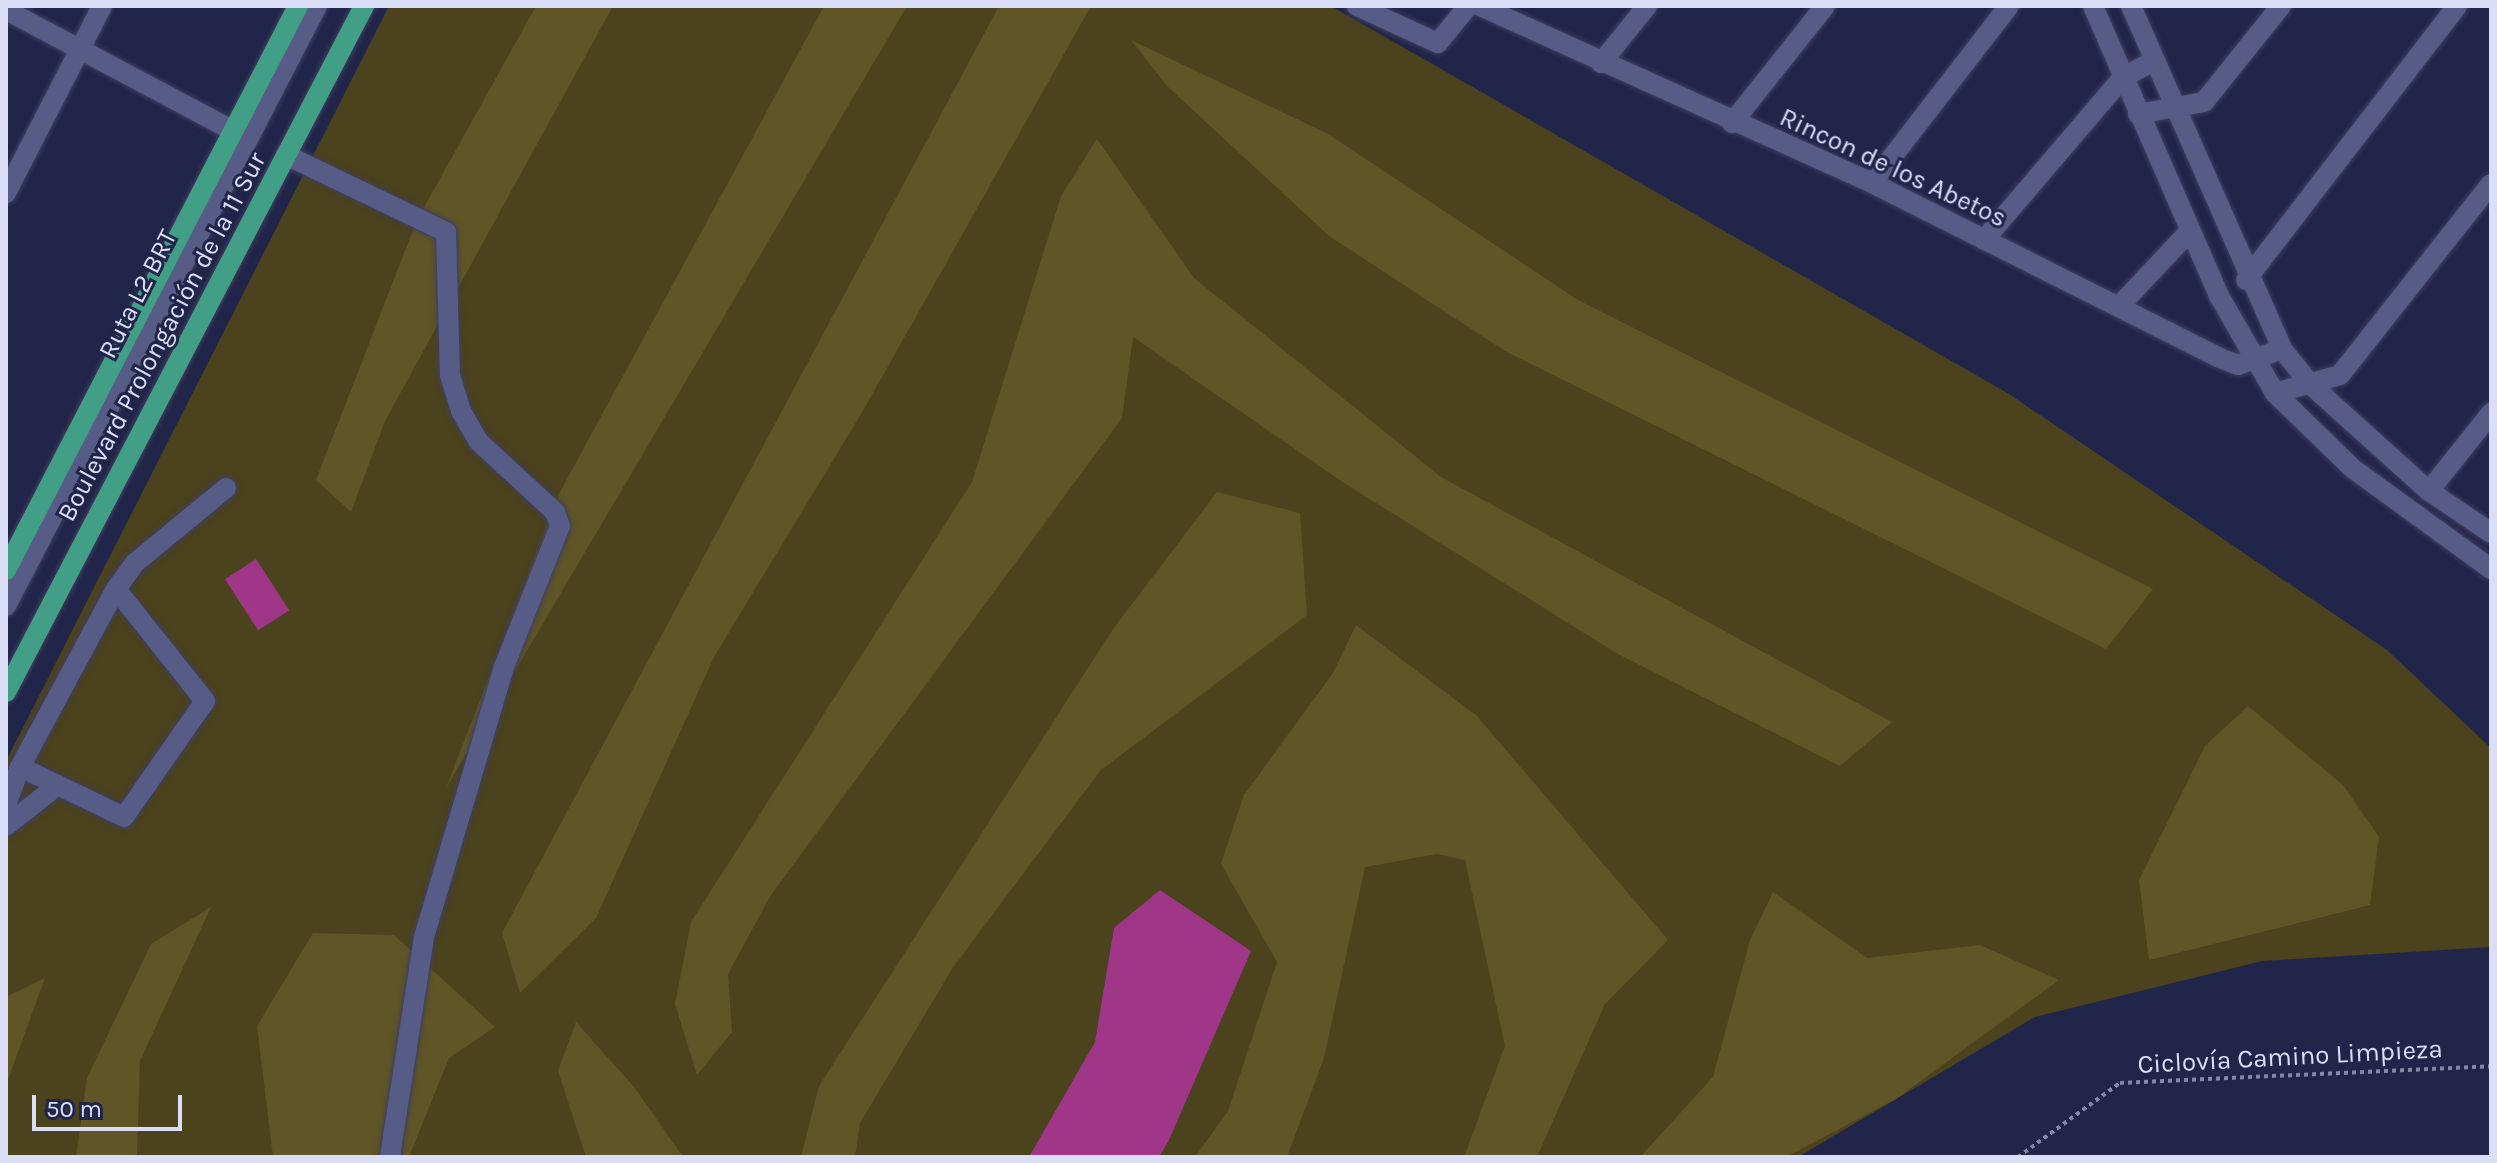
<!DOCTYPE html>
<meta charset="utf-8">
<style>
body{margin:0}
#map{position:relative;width:2497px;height:1163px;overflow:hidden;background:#22254a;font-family:Karla,sans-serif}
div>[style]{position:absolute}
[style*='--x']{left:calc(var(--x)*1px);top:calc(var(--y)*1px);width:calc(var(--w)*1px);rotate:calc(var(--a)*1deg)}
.green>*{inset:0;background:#4b431d}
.forest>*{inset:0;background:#5f5526}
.water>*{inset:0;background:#a03688;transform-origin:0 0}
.path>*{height:4px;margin-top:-2px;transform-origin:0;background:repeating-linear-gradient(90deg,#8488a6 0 4px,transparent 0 8px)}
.roads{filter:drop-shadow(0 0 2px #3e3e5f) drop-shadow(0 0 2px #3e3e5f)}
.minor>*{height:20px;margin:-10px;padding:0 10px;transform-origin:10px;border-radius:10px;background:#575c86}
.major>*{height:20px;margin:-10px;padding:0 10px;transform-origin:10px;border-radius:10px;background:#419f86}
span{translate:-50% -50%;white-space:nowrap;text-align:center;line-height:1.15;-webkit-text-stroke:6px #22254a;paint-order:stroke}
.street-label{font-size:26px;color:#dadef7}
.frame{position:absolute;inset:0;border:8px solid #dadef7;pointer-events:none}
.scale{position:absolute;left:32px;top:1095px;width:150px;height:36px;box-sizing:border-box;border:4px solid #dadef7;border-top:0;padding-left:10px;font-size:24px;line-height:28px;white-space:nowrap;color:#dadef7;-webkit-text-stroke:6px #22254a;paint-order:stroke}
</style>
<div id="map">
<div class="green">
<i style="clip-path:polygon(389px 6px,1331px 6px,2009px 394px,2387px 650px,2491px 748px,2491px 947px,2262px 961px,2035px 1017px,1798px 1157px,6px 1157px,6px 761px)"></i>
</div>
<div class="forest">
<i style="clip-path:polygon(536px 6px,613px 6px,385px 421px,351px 512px,316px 480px,417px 220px)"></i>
<i style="clip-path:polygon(824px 6px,907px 6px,446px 788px,561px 490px)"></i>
<i style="clip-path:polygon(999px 6px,1091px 6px,864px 409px,714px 657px,596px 918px,520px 993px,502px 933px)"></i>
<i style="clip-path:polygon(1131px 40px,1328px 134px,1578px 300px,2153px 589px,2106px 649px,1505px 351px,1329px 236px,1167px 86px)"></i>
<i style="clip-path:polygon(1097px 139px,1194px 278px,1441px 477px,1892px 722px,1840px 766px,1616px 653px,1344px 483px,1133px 337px,1122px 418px,771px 895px,728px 974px,732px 1032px,697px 1075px,675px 1004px,691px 922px,972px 482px,1061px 196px)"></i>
<i style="clip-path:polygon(1217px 492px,1300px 513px,1307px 615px,1101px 770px,952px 969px,860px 1123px,855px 1157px,801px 1157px,819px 1086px,1113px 629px)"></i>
<i style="clip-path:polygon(1356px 625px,1477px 716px,1668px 940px,1605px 1004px,1537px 1157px,1464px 1157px,1505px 1046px,1465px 860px,1437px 854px,1365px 867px,1324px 1058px,1287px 1157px,1195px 1157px,1228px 1111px,1277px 962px,1221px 864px,1244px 795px,1333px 673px)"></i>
<i style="clip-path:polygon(2248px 706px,2343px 785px,2379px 837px,2370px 905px,2149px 960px,2139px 880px,2205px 746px)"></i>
<i style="clip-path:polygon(1773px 892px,1867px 958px,1980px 945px,2059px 980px,1896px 1099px,1786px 1157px,1640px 1157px,1713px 1077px,1750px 940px)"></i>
<i style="clip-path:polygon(211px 907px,140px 1061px,137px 1157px,76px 1157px,87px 1078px,151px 944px)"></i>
<i style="clip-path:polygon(313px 933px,394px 935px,495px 1027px,449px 1058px,409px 1157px,273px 1157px,257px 1026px)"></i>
<i style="clip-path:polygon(45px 978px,6px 1085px,6px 997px)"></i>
<i style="clip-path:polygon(576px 1022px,635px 1088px,683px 1157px,586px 1157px,558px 1071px)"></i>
</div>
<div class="water">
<i style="left:256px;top:559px;width:61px;height:37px;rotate:57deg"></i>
<i style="clip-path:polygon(1160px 890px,1251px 951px,1169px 1140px,1159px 1157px,1029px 1157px,1095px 1042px,1114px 928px)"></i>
</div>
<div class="path">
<i style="--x:2018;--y:1157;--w:126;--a:-36"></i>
<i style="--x:2120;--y:1083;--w:371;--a:-2.6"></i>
</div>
<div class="roads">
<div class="minor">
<i style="--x:1357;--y:6;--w:89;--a:24.6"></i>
<i style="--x:1438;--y:43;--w:48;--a:-51"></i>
<i style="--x:1480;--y:6;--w:430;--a:24.3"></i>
<i style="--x:1872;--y:183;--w:390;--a:26.7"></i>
<i style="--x:2220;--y:358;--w:19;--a:21"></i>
<i style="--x:2238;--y:365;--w:47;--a:-20"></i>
<i style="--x:2093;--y:6;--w:314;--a:66.5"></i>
<i style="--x:2218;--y:294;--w:114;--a:60.1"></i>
<i style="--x:2275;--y:393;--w:107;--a:44.2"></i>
<i style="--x:2352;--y:468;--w:172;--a:36"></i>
<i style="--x:2131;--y:6;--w:375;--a:66.2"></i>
<i style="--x:2282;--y:349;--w:45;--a:51.3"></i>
<i style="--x:2310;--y:384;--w:160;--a:42"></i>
<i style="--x:2429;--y:491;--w:75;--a:34.1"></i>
<i style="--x:6;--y:10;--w:258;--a:28"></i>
<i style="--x:1601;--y:63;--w:73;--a:-51.1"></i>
<i style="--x:2138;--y:114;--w:67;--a:-10.3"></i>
<i style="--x:2204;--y:102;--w:123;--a:-51.3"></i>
<i style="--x:1732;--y:123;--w:149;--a:-51.5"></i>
<i style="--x:286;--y:155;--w:178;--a:25.7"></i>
<i style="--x:446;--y:232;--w:143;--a:88.4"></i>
<i style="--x:450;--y:375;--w:38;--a:73"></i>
<i style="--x:461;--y:411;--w:34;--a:60"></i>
<i style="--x:478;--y:441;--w:105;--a:42.7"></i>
<i style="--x:555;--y:512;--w:15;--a:70"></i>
<i style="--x:560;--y:526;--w:152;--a:111.7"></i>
<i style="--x:504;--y:667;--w:282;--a:106.5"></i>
<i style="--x:424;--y:937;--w:223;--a:98.8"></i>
<i style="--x:1872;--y:183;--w:224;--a:-52.3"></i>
<i style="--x:6;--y:193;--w:210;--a:-62.8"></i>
<i style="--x:1984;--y:240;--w:214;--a:-49.5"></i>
<i style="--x:2123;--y:77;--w:33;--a:-27"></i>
<i style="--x:2246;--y:280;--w:346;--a:-52.4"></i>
<i style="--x:2122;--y:303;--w:98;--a:-46.7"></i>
<i style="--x:2275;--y:393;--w:67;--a:-15.5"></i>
<i style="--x:2340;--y:375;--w:243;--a:-51.7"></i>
<i style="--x:2429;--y:491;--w:100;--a:-51.5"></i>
<i style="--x:116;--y:589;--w:32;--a:-54"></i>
<i style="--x:135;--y:563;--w:118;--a:-39.5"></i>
<i style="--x:6;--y:606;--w:676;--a:-62.6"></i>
<i style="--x:6;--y:805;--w:40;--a:-69.8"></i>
<i style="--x:20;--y:767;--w:202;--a:-61.7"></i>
<i style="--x:116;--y:589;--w:143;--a:51.5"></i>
<i style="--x:205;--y:701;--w:141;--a:124.9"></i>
<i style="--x:124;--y:817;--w:115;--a:-154.3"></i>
<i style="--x:6;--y:826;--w:66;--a:-38.3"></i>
</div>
<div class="major">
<i style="--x:6;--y:570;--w:635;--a:-62.63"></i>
<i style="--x:6;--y:692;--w:774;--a:-62.44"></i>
</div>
</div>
<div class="street-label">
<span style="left:1893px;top:168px;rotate:25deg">Rincon de los Abetos</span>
<span style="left:138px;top:294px;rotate:-63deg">Ruta L2 BRT</span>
<span style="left:162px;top:337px;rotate:-62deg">Boulevard Prolongación de la 11 Sur</span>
<span style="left:2290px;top:1057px;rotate:-3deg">Ciclovía Camino Limpieza</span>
</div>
<div class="frame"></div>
<div class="scale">50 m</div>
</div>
